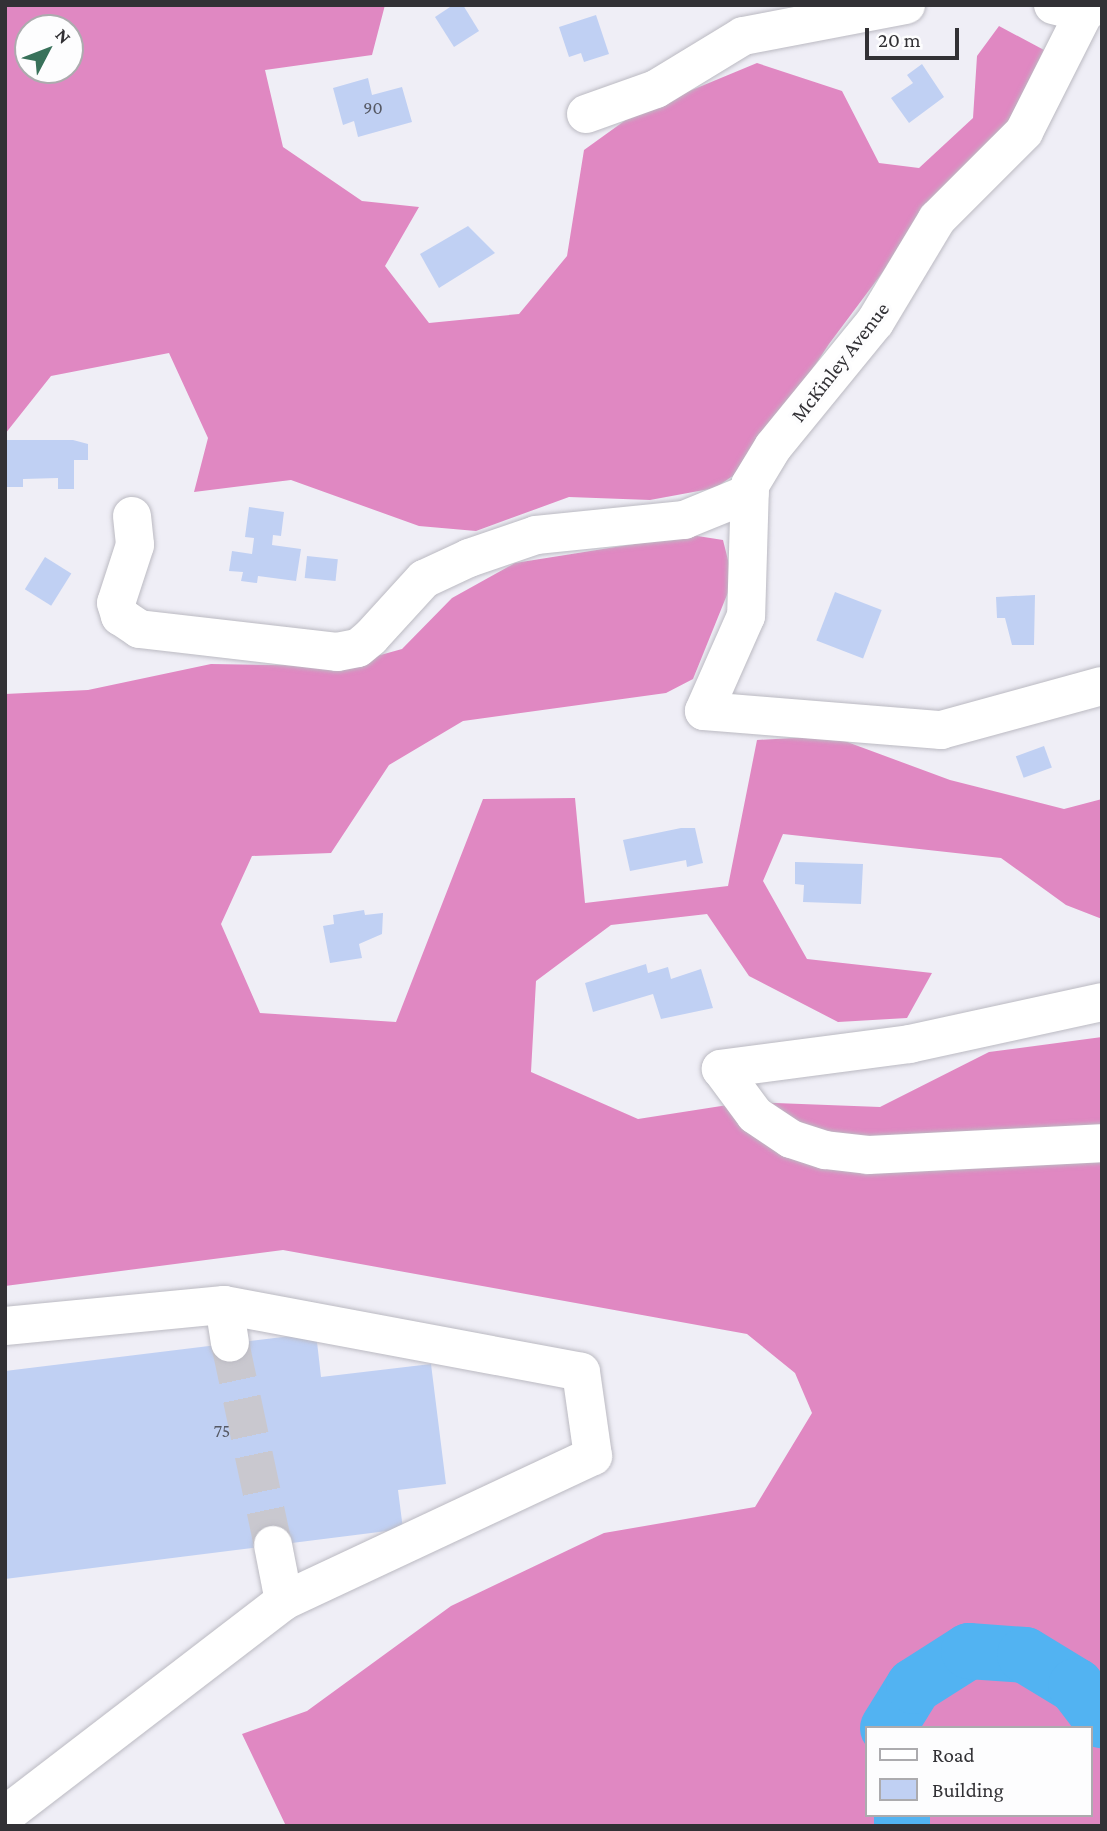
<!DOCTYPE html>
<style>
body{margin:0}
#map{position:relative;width:1107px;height:1831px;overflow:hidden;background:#efeef6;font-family:"Crimson Pro",serif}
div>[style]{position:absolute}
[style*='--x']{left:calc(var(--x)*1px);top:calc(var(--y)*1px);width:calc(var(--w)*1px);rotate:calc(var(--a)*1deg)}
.forest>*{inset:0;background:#e088c2}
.river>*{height:56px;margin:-28px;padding:0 28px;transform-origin:28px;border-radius:28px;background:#52b3f2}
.building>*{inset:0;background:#c0d0f3;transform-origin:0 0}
.minor-tunnel>*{height:38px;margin-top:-19px;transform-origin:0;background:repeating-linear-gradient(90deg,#c9c8cf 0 38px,transparent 0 57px)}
.roads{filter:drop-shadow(0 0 2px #bbbac2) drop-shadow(0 0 2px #bbbac2)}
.minor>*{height:38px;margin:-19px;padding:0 19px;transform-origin:19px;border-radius:19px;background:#fff}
span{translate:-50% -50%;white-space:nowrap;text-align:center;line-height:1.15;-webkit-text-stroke:7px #fdfdfe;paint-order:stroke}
.number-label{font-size:18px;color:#565964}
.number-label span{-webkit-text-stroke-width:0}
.street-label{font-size:21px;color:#323135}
.frame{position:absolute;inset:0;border:7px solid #323135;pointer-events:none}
.legend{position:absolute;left:865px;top:1726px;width:228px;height:91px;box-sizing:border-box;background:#fdfdfe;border:2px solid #acabae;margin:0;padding:9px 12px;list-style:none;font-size:21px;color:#323135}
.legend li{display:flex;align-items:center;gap:14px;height:35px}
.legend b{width:35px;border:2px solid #acabae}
.north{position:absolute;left:14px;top:14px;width:70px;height:70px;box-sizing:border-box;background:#fdfdfe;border:2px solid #acabae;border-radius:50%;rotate:48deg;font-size:19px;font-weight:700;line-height:28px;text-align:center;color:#323135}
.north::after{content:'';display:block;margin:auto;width:24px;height:32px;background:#38715a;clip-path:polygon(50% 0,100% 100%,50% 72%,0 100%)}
.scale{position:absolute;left:865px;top:28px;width:94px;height:32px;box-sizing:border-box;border:4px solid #323135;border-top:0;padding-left:9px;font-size:21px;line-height:24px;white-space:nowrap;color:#323135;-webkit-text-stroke:5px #fdfdfe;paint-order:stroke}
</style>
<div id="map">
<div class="forest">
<i style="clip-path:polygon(evenodd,5px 5px,385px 5px,372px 55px,265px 70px,283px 147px,362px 201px,419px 207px,385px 266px,429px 323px,519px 314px,567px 256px,584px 150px,634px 114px,757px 63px,842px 91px,879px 163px,919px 168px,973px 118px,977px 56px,999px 26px,1044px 50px,1007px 129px,950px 182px,829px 344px,749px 465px,715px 488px,650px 500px,569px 497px,476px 531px,419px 526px,291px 480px,194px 492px,208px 438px,169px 353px,51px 376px,5px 434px,5px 5px,28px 28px,70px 28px,70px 70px,28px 70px,28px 28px)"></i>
<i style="clip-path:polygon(evenodd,691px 535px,723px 540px,733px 580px,693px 679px,666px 693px,463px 721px,389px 765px,331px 853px,252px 856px,221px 924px,260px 1013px,396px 1022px,483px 799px,575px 798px,585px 903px,728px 886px,757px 740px,831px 736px,950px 780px,1064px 809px,1102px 799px,1102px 919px,1066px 905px,1001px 858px,783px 834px,763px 881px,807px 959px,932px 973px,907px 1018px,838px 1022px,749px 976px,707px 914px,611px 925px,536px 981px,531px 1072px,638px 1119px,747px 1102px,880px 1107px,989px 1052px,1102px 1037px,1102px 1826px,286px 1826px,242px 1734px,307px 1711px,451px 1606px,604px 1533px,755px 1507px,812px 1413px,795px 1373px,747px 1334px,283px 1250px,5px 1286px,5px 694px,88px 690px,211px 664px,341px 666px,402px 649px,452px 598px,515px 563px,691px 535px,867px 1728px,1091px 1728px,1091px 1815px,867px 1815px,867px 1728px)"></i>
</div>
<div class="river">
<i style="--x:888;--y:1728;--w:49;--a:-58.2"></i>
<i style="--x:914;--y:1686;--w:65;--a:-32.5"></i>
<i style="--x:969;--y:1651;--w:56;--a:4.1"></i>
<i style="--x:1025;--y:1655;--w:60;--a:31.3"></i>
<i style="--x:1076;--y:1686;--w:43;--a:52.6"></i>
<i style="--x:902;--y:1815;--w:11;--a:90"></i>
</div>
<div class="building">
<i style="clip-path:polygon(453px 5px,463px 5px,479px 31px,454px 47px,435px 17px)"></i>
<i style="clip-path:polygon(596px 15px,609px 54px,584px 62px,581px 53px,569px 57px,559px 27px)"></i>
<i style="clip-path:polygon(922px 64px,944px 97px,909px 123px,891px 98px,913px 83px,907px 75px)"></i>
<i style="clip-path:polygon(368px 78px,372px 95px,402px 87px,412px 122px,358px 137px,354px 121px,343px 125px,333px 88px)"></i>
<i style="clip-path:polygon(468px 226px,495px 253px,439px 288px,420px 254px)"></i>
<i style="clip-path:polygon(6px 440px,73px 440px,88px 444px,88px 460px,74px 460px,74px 489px,58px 489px,58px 478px,23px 479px,23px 487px,6px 487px)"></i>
<i style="clip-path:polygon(249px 507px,284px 512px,281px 536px,273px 535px,272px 545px,301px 549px,296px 581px,258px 576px,257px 583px,241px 581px,243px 572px,229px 571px,232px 551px,252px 554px,254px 538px,245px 537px)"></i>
<i style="left:307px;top:556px;width:31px;height:22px;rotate:6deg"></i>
<i style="left:45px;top:557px;width:31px;height:38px;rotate:32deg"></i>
<i style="left:835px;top:592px;width:50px;height:52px;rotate:21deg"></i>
<i style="clip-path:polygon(1035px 595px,1034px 645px,1012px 645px,1005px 618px,997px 618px,996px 597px)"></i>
<i style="left:1044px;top:746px;width:23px;height:30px;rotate:70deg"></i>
<i style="clip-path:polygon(681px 828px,695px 828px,703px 863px,687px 867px,686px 860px,630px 871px,623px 840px)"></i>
<i style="clip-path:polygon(795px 862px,863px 864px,861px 904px,803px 902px,804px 885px,795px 884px)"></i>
<i style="clip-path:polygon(364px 910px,365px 915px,383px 913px,382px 934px,359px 944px,362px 958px,330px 963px,323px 926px,334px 924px,333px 915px)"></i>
<i style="clip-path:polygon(646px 964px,648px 973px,668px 967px,671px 979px,701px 969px,713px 1008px,661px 1019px,653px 994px,593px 1012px,585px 983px)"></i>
<i style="clip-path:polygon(316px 1333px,321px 1377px,431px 1364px,446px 1484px,398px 1490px,403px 1529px,5px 1579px,5px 1371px)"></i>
</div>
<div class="minor-tunnel">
<i style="--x:230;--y:1343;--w:207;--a:78"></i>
</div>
<div class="roads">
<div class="minor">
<i style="--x:1053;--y:5;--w:32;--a:14"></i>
<i style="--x:1096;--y:5;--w:14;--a:146"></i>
<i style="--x:1084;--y:13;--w:133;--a:116.8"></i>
<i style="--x:1024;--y:132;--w:123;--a:135"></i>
<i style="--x:937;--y:219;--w:120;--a:121"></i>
<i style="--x:875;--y:322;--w:161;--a:129.2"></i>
<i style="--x:773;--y:447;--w:44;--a:121.2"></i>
<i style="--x:750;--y:485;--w:131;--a:91.7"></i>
<i style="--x:746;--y:616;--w:104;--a:113.9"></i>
<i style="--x:704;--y:711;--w:238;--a:4.6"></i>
<i style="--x:941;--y:730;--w:167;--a:-15.3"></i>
<i style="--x:586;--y:114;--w:74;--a:-19.7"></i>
<i style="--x:656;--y:89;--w:102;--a:-31.3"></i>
<i style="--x:743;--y:36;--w:166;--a:-10.8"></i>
<i style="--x:132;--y:516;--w:29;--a:84"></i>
<i style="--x:135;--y:545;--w:61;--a:108.1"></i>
<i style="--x:116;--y:603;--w:14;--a:73"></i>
<i style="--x:120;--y:616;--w:23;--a:34"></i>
<i style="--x:139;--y:629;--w:199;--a:6.6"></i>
<i style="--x:337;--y:652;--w:21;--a:-11"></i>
<i style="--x:358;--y:648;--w:17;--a:-40"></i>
<i style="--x:371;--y:637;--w:79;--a:-47.6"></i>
<i style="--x:424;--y:579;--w:50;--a:-25"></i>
<i style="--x:469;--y:558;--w:71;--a:-18.9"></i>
<i style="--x:536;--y:535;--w:149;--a:-5.8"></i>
<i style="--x:684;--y:520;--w:71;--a:-22.2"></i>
<i style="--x:1102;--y:1002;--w:197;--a:167.7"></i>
<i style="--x:910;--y:1044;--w:191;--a:172.5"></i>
<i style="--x:721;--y:1069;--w:57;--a:53.5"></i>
<i style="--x:755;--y:1115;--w:43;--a:33.7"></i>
<i style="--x:791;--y:1139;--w:36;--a:18"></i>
<i style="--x:825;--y:1150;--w:43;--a:6.6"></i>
<i style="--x:868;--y:1155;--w:234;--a:-2.9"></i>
<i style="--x:224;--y:1305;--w:38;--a:81"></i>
<i style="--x:5;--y:1326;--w:220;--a:-5.5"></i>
<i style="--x:224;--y:1305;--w:363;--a:10.6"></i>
<i style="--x:581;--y:1372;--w:85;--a:81.9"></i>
<i style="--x:593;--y:1456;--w:341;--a:154.9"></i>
<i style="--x:284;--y:1601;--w:352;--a:142.5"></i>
<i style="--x:273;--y:1545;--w:57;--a:78.9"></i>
</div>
</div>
<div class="number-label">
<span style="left:373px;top:108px">90</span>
<span style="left:222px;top:1431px">75</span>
</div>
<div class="street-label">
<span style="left:840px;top:362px;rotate:-52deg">McKinley Avenue</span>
</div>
<div class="frame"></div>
<ul class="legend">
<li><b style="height:9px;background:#fff"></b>Road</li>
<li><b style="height:19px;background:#c0d0f3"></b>Building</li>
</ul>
<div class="north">N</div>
<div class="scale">20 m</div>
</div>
